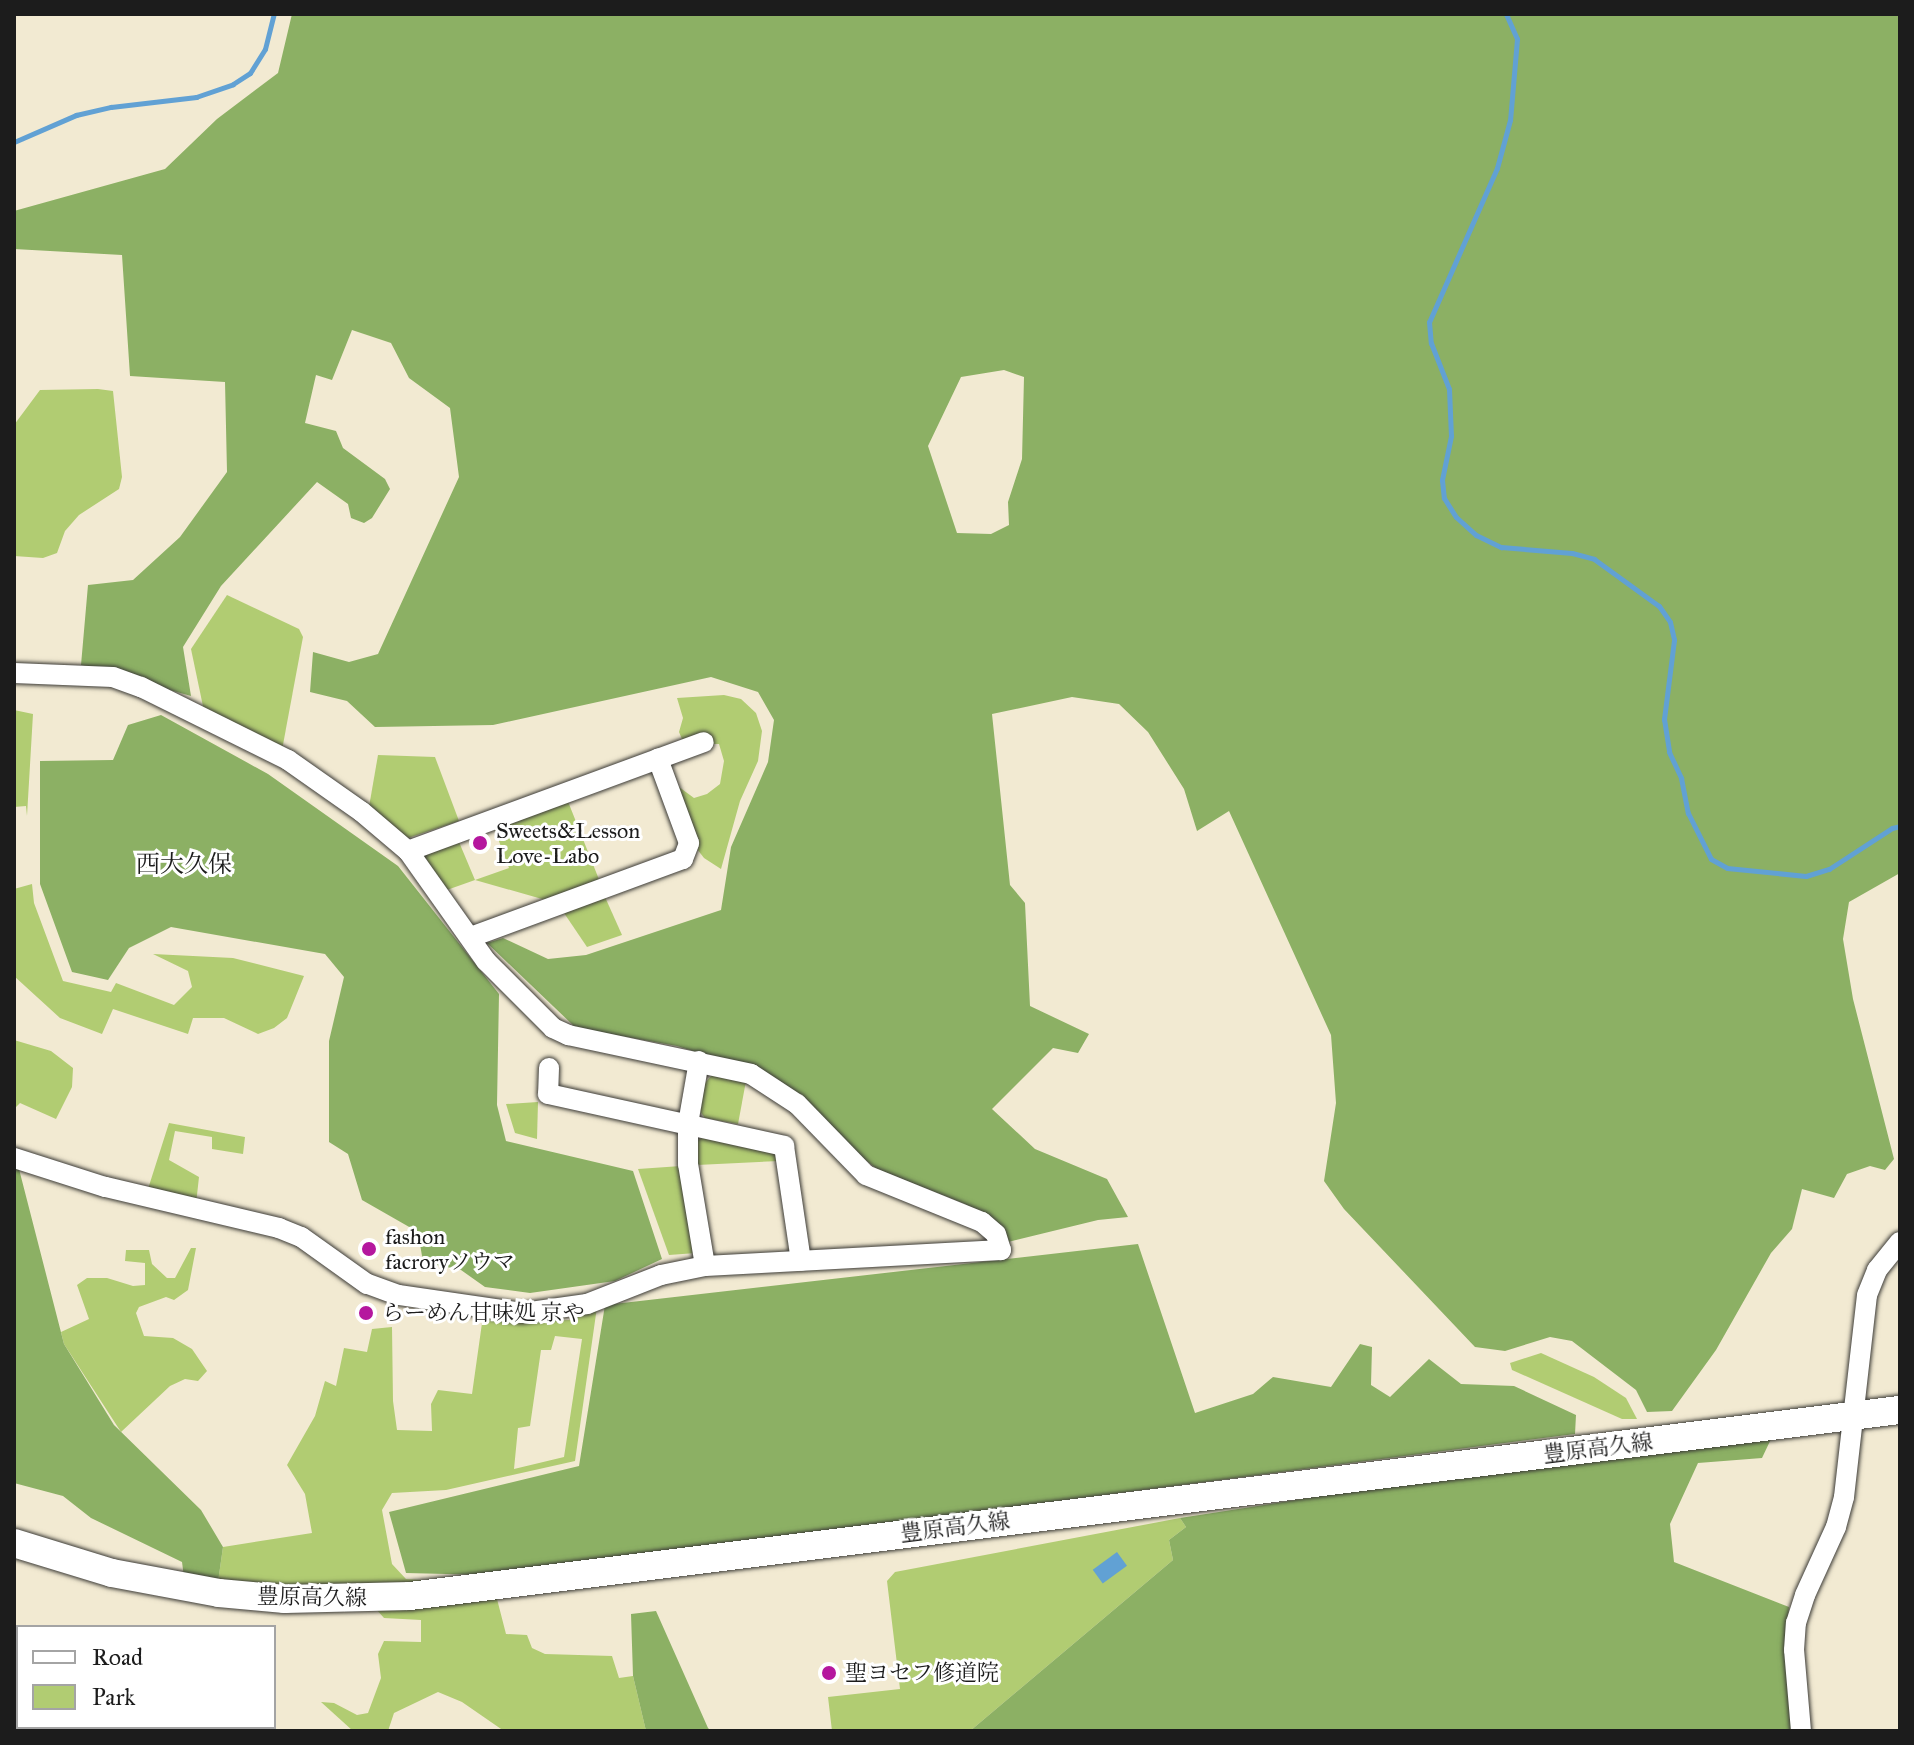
<!DOCTYPE html>
<meta charset="utf-8">
<style>
body{margin:0}
#map{position:relative;width:1914px;height:1745px;overflow:hidden;background:#f2ead2;font-family:"IM FELL Great Primer","Noto Serif JP",serif}
div>[style]{position:absolute}
[style*='--x']{left:calc(var(--x)*1px);top:calc(var(--y)*1px);width:calc(var(--w)*1px);rotate:calc(var(--a)*1deg)}
.green>*{inset:0;background:#b1cc72}
.forest>*{inset:0;background:#8cb064;transform-origin:0 0}
.water>*{inset:0;background:#61a1d4;transform-origin:0 0}
.stream>*{height:5px;margin:-2.5px;padding:0 2.5px;transform-origin:2.5px;border-radius:2.5px;background:#61a1d4}
.roads{filter:drop-shadow(0 0 2px #3c3b37) drop-shadow(0 0 2px #3c3b37)}
.street>*{height:20px;margin:-10px;padding:0 10px;transform-origin:10px;border-radius:10px;background:#fff}
.secondary>*{height:28px;margin:-14px;padding:0 14px;transform-origin:14px;border-radius:14px;background:#fff}
.dots>*{width:22px;height:22px;translate:-50% -50%;box-sizing:border-box;border:4px solid #fff;border-radius:50%}
span{translate:-50% -50%;white-space:nowrap;text-align:center;line-height:1.15;-webkit-text-stroke:6px #fff;paint-order:stroke}
.poi-label{font-size:22px;color:#1c1c1c}
.left{translate:0 -50%;text-align:left}
.street-label{font-size:22px;color:#1c1c1c}
.neighbourhood-label{font-size:24px;color:#1c1c1c}
.frame{position:absolute;inset:0;border:16px solid #1c1c1c;pointer-events:none}
.legend{position:absolute;left:16px;top:1625px;width:260px;height:104px;box-sizing:border-box;background:#fff;border:2px solid #a4a4a4;margin:0;padding:10px 14px;list-style:none;font-size:24px;color:#1c1c1c}
.legend li{display:flex;align-items:center;gap:16px;height:40px}
.legend b{width:40px;border:2px solid #a4a4a4}
</style>
<div id="map">
<div class="green">
<i style="clip-path:polygon(98px 389px,113px 391px,122px 477px,119px 489px,79px 515px,65px 531px,57px 553px,43px 558px,14px 556px,14px 425px,40px 390px)"></i>
<i style="clip-path:polygon(227px 595px,299px 629px,303px 637px,282px 750px,204px 711px,191px 649px)"></i>
<i style="clip-path:polygon(724px 695px,741px 699px,756px 713px,762px 731px,758px 761px,740px 801px,721px 869px,704px 858px,697px 849px,675px 784px,694px 798px,707px 794px,720px 784px,724px 761px,719px 744px,684px 744px,679px 732px,683px 718px,677px 698px)"></i>
<i style="clip-path:polygon(14px 710px,33px 714px,27px 816px,26px 806px,14px 807px)"></i>
<i style="clip-path:polygon(378px 755px,435px 757px,459px 821px,405px 839px,369px 807px)"></i>
<i style="clip-path:polygon(567px 799px,600px 882px,549px 901px,475px 880px,444px 891px,419px 856px,459px 842px,475px 880px,509px 868px,494px 828px)"></i>
<i style="clip-path:polygon(32px 884px,34px 903px,63px 981px,111px 992px,116px 983px,174px 1005px,192px 987px,188px 971px,153px 954px,233px 958px,304px 976px,287px 1018px,274px 1028px,258px 1034px,224px 1018px,193px 1018px,188px 1034px,113px 1009px,102px 1034px,60px 1018px,14px 976px,14px 889px)"></i>
<i style="clip-path:polygon(605px 897px,622px 935px,587px 947px,564px 913px)"></i>
<i style="clip-path:polygon(14px 1040px,51px 1051px,73px 1068px,72px 1087px,56px 1119px,20px 1103px,14px 1109px)"></i>
<i style="clip-path:polygon(713px 1074px,746px 1081px,738px 1124px,705px 1118px,699px 1110px,704px 1084px)"></i>
<i style="clip-path:polygon(538px 1102px,537px 1139px,515px 1133px,506px 1104px)"></i>
<i style="clip-path:polygon(169px 1123px,245px 1137px,243px 1154px,212px 1149px,212px 1137px,175px 1131px,169px 1160px,199px 1177px,196px 1204px,147px 1192px)"></i>
<i style="clip-path:polygon(706px 1135px,772px 1147px,779px 1161px,697px 1165px,694px 1143px)"></i>
<i style="clip-path:polygon(681px 1166px,696px 1253px,669px 1255px,638px 1169px)"></i>
<i style="clip-path:polygon(191px 1248px,196px 1248px,188px 1290px,174px 1300px,166px 1297px,139px 1307px,136px 1313px,144px 1336px,173px 1338px,192px 1349px,207px 1371px,198px 1381px,185px 1379px,170px 1386px,121px 1432px,64px 1344px,61px 1332px,89px 1319px,77px 1285px,87px 1278px,107px 1278px,133px 1286px,145px 1285px,145px 1263px,125px 1261px,126px 1250px,149px 1250px,152px 1264px,167px 1278px,175px 1278px)"></i>
<i style="clip-path:polygon(evenodd,597px 1307px,575px 1461px,446px 1490px,392px 1493px,382px 1510px,392px 1564px,406px 1579px,465px 1583px,497px 1599px,506px 1634px,527px 1635px,532px 1648px,545px 1654px,612px 1656px,619px 1678px,633px 1676px,646px 1731px,504px 1731px,462px 1702px,438px 1692px,394px 1713px,388px 1731px,353px 1731px,321px 1702px,334px 1703px,357px 1715px,368px 1713px,381px 1678px,378px 1654px,384px 1641px,421px 1642px,421px 1620px,384px 1618px,376px 1609px,311px 1588px,218px 1582px,223px 1547px,312px 1533px,305px 1494px,287px 1465px,315px 1416px,325px 1381px,336px 1386px,344px 1348px,367px 1352px,372px 1329px,392px 1327px,393px 1401px,397px 1430px,432px 1431px,431px 1404px,438px 1390px,472px 1394px,483px 1316px,526px 1321px,569px 1320px,597px 1307px,555px 1336px,582px 1339px,564px 1457px,514px 1469px,518px 1428px,530px 1426px,541px 1350px,551px 1350px,555px 1336px)"></i>
<i style="clip-path:polygon(1541px 1353px,1594px 1377px,1626px 1398px,1637px 1419px,1622px 1419px,1512px 1370px,1510px 1363px)"></i>
<i style="clip-path:polygon(1180px 1518px,1186px 1527px,1169px 1540px,1173px 1560px,970px 1731px,832px 1731px,828px 1697px,900px 1689px,887px 1581px,895px 1572px)"></i>
</div>
<div class="forest">
<i style="clip-path:polygon(evenodd,292px 14px,1900px 14px,1900px 873px,1849px 902px,1843px 939px,1853px 999px,1894px 1159px,1885px 1170px,1870px 1166px,1847px 1174px,1834px 1198px,1802px 1189px,1792px 1229px,1771px 1253px,1716px 1350px,1672px 1411px,1647px 1412px,1636px 1390px,1572px 1341px,1550px 1337px,1505px 1351px,1475px 1347px,1344px 1209px,1324px 1181px,1336px 1103px,1331px 1035px,1229px 811px,1197px 831px,1184px 789px,1148px 732px,1119px 704px,1072px 697px,992px 714px,1010px 885px,1025px 903px,1030px 1006px,1089px 1034px,1078px 1053px,1053px 1048px,992px 1109px,1035px 1149px,1107px 1179px,1128px 1217px,1098px 1220px,1008px 1242px,999px 1225px,965px 1204px,877px 1169px,747px 1068px,677px 1046px,576px 1028px,487px 943px,503px 938px,548px 959px,586px 955px,721px 910px,731px 847px,768px 762px,774px 720px,758px 692px,711px 677px,493px 725px,375px 727px,347px 701px,310px 692px,313px 652px,349px 662px,378px 654px,459px 477px,450px 408px,409px 378px,391px 343px,352px 330px,332px 380px,316px 375px,305px 423px,336px 431px,343px 448px,385px 479px,390px 489px,372px 518px,364px 523px,351px 518px,348px 504px,317px 482px,221px 586px,183px 647px,191px 696px,81px 665px,88px 585px,133px 580px,180px 537px,227px 472px,225px 382px,130px 376px,122px 255px,14px 249px,14px 211px,165px 169px,217px 119px,278px 73px,292px 14px,1004px 370px,1024px 377px,1022px 459px,1008px 502px,1009px 525px,991px 534px,957px 533px,928px 446px,961px 377px,1004px 370px)"></i>
<i style="clip-path:polygon(161px 715px,268px 774px,398px 866px,499px 994px,497px 1105px,506px 1141px,633px 1171px,662px 1259px,615px 1281px,530px 1293px,485px 1287px,461px 1270px,423px 1262px,418px 1232px,362px 1200px,348px 1154px,329px 1142px,329px 1041px,344px 977px,325px 954px,171px 927px,129px 948px,108px 980px,72px 972px,40px 884px,40px 761px,113px 760px,128px 725px)"></i>
<i style="clip-path:polygon(14px 1167px,19px 1169px,64px 1344px,114px 1425px,201px 1510px,223px 1547px,218px 1582px,184px 1577px,182px 1562px,91px 1518px,63px 1496px,14px 1483px)"></i>
<i style="clip-path:polygon(1138px 1244px,1195px 1413px,1253px 1394px,1273px 1377px,1331px 1387px,1360px 1344px,1372px 1347px,1371px 1385px,1390px 1397px,1429px 1359px,1461px 1384px,1514px 1386px,1576px 1415px,1575px 1434px,487px 1575px,406px 1573px,389px 1512px,579px 1466px,605px 1305px)"></i>
<i style="clip-path:polygon(1771px 1439px,1762px 1458px,1698px 1463px,1670px 1524px,1674px 1562px,1789px 1607px,1785px 1658px,1794px 1731px,970px 1731px,1173px 1560px,1169px 1540px,1186px 1527px,1180px 1518px,1596px 1453px)"></i>
<i style="clip-path:polygon(656px 1611px,708px 1728px,711px 1731px,646px 1731px,633px 1676px,631px 1614px)"></i>
<i style="left:125px;top:1727px;width:88px;height:5px"></i>
</div>
<div class="water">
<i style="left:1117px;top:1552px;width:17px;height:30px;rotate:54deg"></i>
</div>
<div class="stream">
<i style="--x:1506;--y:14;--w:27;--a:66"></i>
<i style="--x:1517;--y:39;--w:81;--a:94.9"></i>
<i style="--x:1510;--y:120;--w:50;--a:105.2"></i>
<i style="--x:1497;--y:168;--w:168;--a:113.8"></i>
<i style="--x:1429;--y:322;--w:21;--a:85"></i>
<i style="--x:1431;--y:343;--w:49;--a:68.6"></i>
<i style="--x:1449;--y:389;--w:47;--a:87.6"></i>
<i style="--x:1451;--y:436;--w:45;--a:101.6"></i>
<i style="--x:1442;--y:480;--w:18;--a:84"></i>
<i style="--x:1444;--y:498;--w:22;--a:58"></i>
<i style="--x:1456;--y:517;--w:27;--a:42"></i>
<i style="--x:1476;--y:535;--w:28;--a:26"></i>
<i style="--x:1501;--y:547;--w:71;--a:4.8"></i>
<i style="--x:1572;--y:553;--w:23;--a:15"></i>
<i style="--x:1594;--y:559;--w:80;--a:35.9"></i>
<i style="--x:1659;--y:606;--w:19;--a:55"></i>
<i style="--x:1670;--y:622;--w:18;--a:77"></i>
<i style="--x:1674;--y:640;--w:80;--a:97.2"></i>
<i style="--x:1664;--y:719;--w:33;--a:81"></i>
<i style="--x:1669;--y:752;--w:29;--a:65"></i>
<i style="--x:1681;--y:778;--w:36;--a:79"></i>
<i style="--x:1688;--y:813;--w:51;--a:63.4"></i>
<i style="--x:1711;--y:859;--w:18;--a:29"></i>
<i style="--x:1727;--y:868;--w:79;--a:5.8"></i>
<i style="--x:1806;--y:876;--w:24;--a:-17"></i>
<i style="--x:1829;--y:869;--w:75;--a:-33.1"></i>
<i style="--x:1892;--y:828;--w:8;--a:-14"></i>
<i style="--x:14;--y:142;--w:68;--a:-23.5"></i>
<i style="--x:76;--y:115;--w:36;--a:-13"></i>
<i style="--x:111;--y:107;--w:86;--a:-6.7"></i>
<i style="--x:196;--y:97;--w:39;--a:-19"></i>
<i style="--x:233;--y:84;--w:20;--a:-33"></i>
<i style="--x:250;--y:73;--w:28;--a:-58"></i>
<i style="--x:265;--y:49;--w:36;--a:-76"></i>
</div>
<div class="roads">
<div class="street">
<i style="--x:14;--y:673;--w:99;--a:2.3"></i>
<i style="--x:113;--y:677;--w:30;--a:20"></i>
<i style="--x:141;--y:687;--w:164;--a:26.4"></i>
<i style="--x:288;--y:760;--w:90;--a:35.1"></i>
<i style="--x:362;--y:812;--w:60;--a:40.3"></i>
<i style="--x:408;--y:851;--w:135;--a:54.7"></i>
<i style="--x:486;--y:961;--w:95;--a:45"></i>
<i style="--x:553;--y:1028;--w:17;--a:25"></i>
<i style="--x:568;--y:1035;--w:187;--a:12"></i>
<i style="--x:751;--y:1074;--w:55;--a:33.1"></i>
<i style="--x:797;--y:1104;--w:99;--a:45.8"></i>
<i style="--x:866;--y:1175;--w:125;--a:22.1"></i>
<i style="--x:982;--y:1222;--w:18;--a:41"></i>
<i style="--x:996;--y:1234;--w:17;--a:73"></i>
<i style="--x:1001;--y:1250;--w:296;--a:176.9"></i>
<i style="--x:705;--y:1266;--w:45;--a:168.4"></i>
<i style="--x:661;--y:1275;--w:79;--a:158.6"></i>
<i style="--x:587;--y:1304;--w:66;--a:172.1"></i>
<i style="--x:522;--y:1313;--w:125;--a:-171.7"></i>
<i style="--x:398;--y:1295;--w:33;--a:-160"></i>
<i style="--x:367;--y:1284;--w:81;--a:-144.5"></i>
<i style="--x:301;--y:1237;--w:24;--a:-158"></i>
<i style="--x:279;--y:1228;--w:179;--a:-166.7"></i>
<i style="--x:105;--y:1187;--w:96;--a:-162.3"></i>
<i style="--x:408;--y:851;--w:315;--a:-20.2"></i>
<i style="--x:471;--y:937;--w:226;--a:-20.2"></i>
<i style="--x:683;--y:859;--w:17;--a:-69"></i>
<i style="--x:689;--y:843;--w:90;--a:-110.3"></i>
<i style="--x:699;--y:1061;--w:64;--a:99.9"></i>
<i style="--x:688;--y:1124;--w:40;--a:90"></i>
<i style="--x:688;--y:1164;--w:103;--a:80.5"></i>
<i style="--x:549;--y:1068;--w:26;--a:92"></i>
<i style="--x:548;--y:1094;--w:242;--a:12.4"></i>
<i style="--x:784;--y:1146;--w:116;--a:81.6"></i>
<i style="--x:1801;--y:1731;--w:81;--a:-94.9"></i>
<i style="--x:1794;--y:1650;--w:27;--a:-86"></i>
<i style="--x:1796;--y:1623;--w:29;--a:-72"></i>
<i style="--x:1805;--y:1595;--w:75;--a:-65.5"></i>
<i style="--x:1836;--y:1527;--w:31;--a:-75"></i>
<i style="--x:1844;--y:1497;--w:203;--a:-83.5"></i>
<i style="--x:1867;--y:1295;--w:27;--a:-68"></i>
<i style="--x:1877;--y:1270;--w:36;--a:-51"></i>
</div>
<div class="secondary">
<i style="--x:14;--y:1543;--w:102;--a:17"></i>
<i style="--x:112;--y:1573;--w:109;--a:10.6"></i>
<i style="--x:219;--y:1593;--w:66;--a:5.2"></i>
<i style="--x:285;--y:1599;--w:125;--a:-1.4"></i>
<i style="--x:410;--y:1596;--w:1502;--a:-7.12"></i>
</div>
</div>
<div class="dots">
<i style="left:480px;top:843px;background:#b5179e"></i>
<i style="left:369px;top:1249px;background:#b5179e"></i>
<i style="left:366px;top:1313px;background:#b5179e"></i>
<i style="left:829px;top:1673px;background:#b5179e"></i>
</div>
<div class="poi-label">
<span class="left" style="left:496px;top:843px">Sweets&amp;Lesson<br>Love-Labo</span>
<span class="left" style="left:385px;top:1249px">fashon<br>facroryソウマ</span>
<span class="left" style="left:382px;top:1313px">らーめん甘味処 京や</span>
<span class="left" style="left:845px;top:1673px">聖ヨセフ修道院</span>
</div>
<div class="street-label">
<span style="left:1598px;top:1448px;rotate:-7deg">豊原高久線</span>
<span style="left:955px;top:1527px;rotate:-7deg">豊原高久線</span>
<span style="left:312px;top:1597px;rotate:1deg">豊原高久線</span>
</div>
<div class="neighbourhood-label">
<span style="left:184px;top:865px">西大久保</span>
</div>
<div class="frame"></div>
<ul class="legend">
<li><b style="height:10px;background:#fff"></b>Road</li>
<li><b style="height:22px;background:#b1cc72"></b>Park</li>
</ul>
</div>
